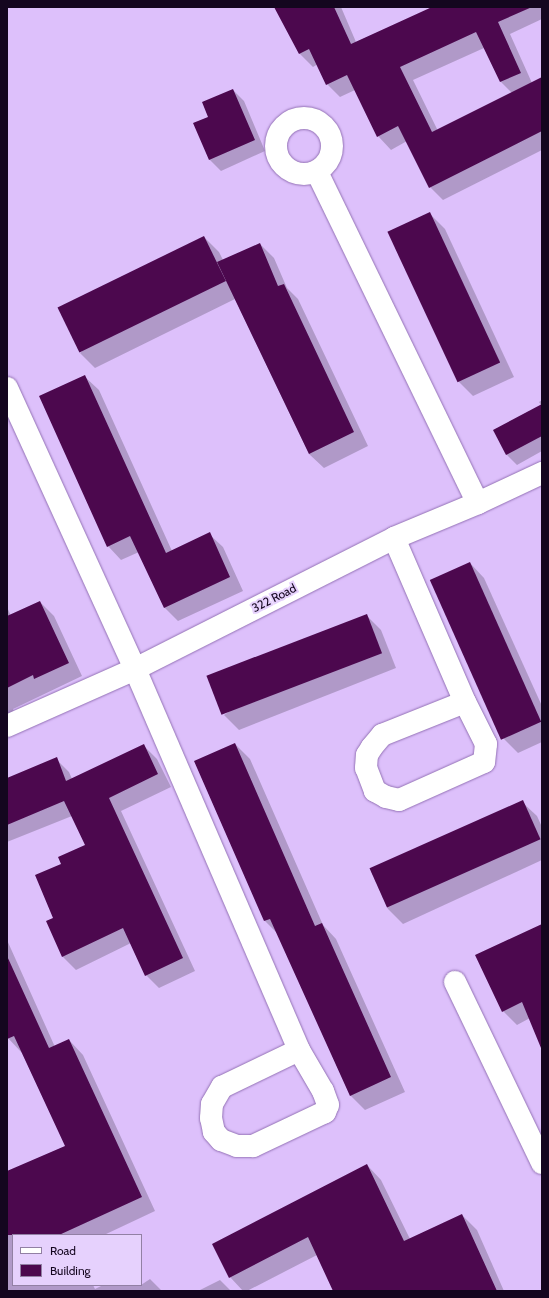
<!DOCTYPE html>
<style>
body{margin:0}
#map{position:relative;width:549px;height:1298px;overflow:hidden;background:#ddc0fb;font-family:Cabin,sans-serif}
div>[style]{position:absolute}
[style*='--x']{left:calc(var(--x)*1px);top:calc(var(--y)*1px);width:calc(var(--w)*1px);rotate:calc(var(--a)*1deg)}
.shadow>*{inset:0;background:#0003}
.building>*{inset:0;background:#4c084e;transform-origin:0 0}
.roads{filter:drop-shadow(0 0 1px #9371b5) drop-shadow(0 0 1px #9371b5)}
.minor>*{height:22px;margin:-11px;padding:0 11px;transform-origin:11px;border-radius:11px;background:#fff}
.minor>.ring{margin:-11px;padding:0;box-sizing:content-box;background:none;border:22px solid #fff;border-radius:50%}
span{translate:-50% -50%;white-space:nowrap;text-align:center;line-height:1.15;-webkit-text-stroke:4px #e6d1fd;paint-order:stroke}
.street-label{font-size:12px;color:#14061f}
.frame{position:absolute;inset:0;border:8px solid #14061f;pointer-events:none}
.legend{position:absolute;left:12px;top:1234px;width:130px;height:52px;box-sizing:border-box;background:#e6d1fd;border:1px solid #9280a4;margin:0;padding:5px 7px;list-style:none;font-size:12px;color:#14061f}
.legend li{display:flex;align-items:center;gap:8px;height:20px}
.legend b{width:20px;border:1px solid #9280a4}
</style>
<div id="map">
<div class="shadow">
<i style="clip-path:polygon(evenodd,285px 7px,341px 7px,356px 42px,435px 7px,542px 7px,542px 19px,510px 34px,532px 83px,542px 78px,542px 150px,443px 200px,430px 187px,407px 141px,391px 150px,378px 136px,355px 90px,340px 97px,327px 84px,318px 64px,313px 67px,300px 54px,277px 11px,285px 7px,484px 48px,501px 82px,512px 93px,438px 131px,413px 80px,484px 48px)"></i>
<i style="clip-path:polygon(233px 90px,244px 101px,265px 151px,221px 171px,210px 160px,195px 124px,209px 117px)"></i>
<i style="clip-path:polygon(430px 214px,445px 229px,514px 377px,473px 396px,458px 381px)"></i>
<i style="clip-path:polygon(204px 237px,219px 252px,223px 260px,260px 244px,274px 258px,287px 288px,298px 299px,368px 446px,324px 468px,309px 454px,235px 299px,95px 368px,80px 353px)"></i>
<i style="clip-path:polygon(85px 377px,99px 390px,172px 551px,209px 534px,223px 547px,243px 591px,178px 621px,164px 607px,139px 552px,121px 560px,108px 546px)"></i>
<i style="clip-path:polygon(542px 400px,542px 451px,517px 465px,507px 455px,494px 430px,541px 405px,539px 402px)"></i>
<i style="clip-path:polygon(470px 563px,484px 578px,542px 706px,542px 742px,518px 753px,503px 738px)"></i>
<i style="clip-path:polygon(40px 602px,54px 616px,82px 676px,13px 709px,14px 712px,7px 715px,7px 607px,11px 616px)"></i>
<i style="clip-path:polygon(366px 615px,381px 630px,396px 668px,239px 730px,224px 715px)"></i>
<i style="clip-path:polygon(235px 744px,250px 759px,323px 925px,336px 939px,405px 1092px,365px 1110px,350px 1095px,278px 934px,265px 921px,195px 762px)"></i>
<i style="clip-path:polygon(144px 746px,157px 759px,171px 787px,121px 811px,195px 971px,159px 988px,146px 975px,131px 943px,76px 970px,63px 957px,47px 921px,54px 918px,62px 865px,86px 846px,72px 816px,7px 842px,7px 779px,56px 759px,69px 772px,72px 779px)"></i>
<i style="clip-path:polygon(522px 802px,537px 816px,542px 827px,542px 860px,403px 924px,388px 909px,371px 871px)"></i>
<i style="clip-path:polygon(542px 925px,542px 1047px,530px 1018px,517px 1025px,503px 1011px)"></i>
<i style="clip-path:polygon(7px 940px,55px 1047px,69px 1040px,83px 1055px,155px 1211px,104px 1235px,13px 1235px,13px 1285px,93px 1285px,95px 1289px,103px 1285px,141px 1285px,150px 1279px,162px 1291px,7px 1291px,7px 1172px,66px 1146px,22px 1053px,7px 1037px)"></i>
<i style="clip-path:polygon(367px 1165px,381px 1180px,410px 1239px,462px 1215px,477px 1230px,504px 1291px,334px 1291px,317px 1255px,247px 1291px,243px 1291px,230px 1277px)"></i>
<i style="clip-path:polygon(220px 1280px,231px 1291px,198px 1291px)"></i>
</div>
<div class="building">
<i style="clip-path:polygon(274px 7px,334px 7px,351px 44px,432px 7px,532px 7px,498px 22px,521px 73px,500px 82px,476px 32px,400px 67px,432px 132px,542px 77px,542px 131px,429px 188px,398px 126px,377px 137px,347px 75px,326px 85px,309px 49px,299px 54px)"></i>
<i style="clip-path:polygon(233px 89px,255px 140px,209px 160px,193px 123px,208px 117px,202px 102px)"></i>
<i style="left:430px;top:212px;width:166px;height:47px;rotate:65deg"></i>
<i style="left:204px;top:236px;width:50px;height:163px;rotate:64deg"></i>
<i style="clip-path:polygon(260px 243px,278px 286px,284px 284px,354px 432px,309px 454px,217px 262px)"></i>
<i style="clip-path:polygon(85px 375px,166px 553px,210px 532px,230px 577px,164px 608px,130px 536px,107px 547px,39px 396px)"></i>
<i style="clip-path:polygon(542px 404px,542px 436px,506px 455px,493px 430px)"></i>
<i style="left:470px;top:562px;width:175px;height:44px;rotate:66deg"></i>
<i style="clip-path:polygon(40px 601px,69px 663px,34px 679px,33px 675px,7px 688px,7px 616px)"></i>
<i style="left:367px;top:614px;width:42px;height:172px;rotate:69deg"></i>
<i style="clip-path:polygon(235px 743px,315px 926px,322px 923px,391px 1077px,350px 1096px,270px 919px,264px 921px,194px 761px)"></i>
<i style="clip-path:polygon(144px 744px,158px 774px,109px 798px,183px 958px,145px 976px,123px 928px,62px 957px,46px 921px,53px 918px,35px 875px,61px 864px,58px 857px,85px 845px,64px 801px,7px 825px,7px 778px,57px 757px,66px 781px)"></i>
<i style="left:523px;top:800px;width:43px;height:168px;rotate:66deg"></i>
<i style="clip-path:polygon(542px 924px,542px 1048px,541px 1048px,522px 1002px,502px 1012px,475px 955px)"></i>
<i style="clip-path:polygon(7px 956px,49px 1048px,69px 1039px,142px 1197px,59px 1235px,7px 1235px,7px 1171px,65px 1146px,14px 1036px,7px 1039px)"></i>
<i style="clip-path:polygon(367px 1164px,404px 1241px,462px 1214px,497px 1291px,333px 1291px,308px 1237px,229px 1278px,212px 1244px)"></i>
</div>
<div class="roads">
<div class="minor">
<i class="ring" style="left:276px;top:118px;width:34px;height:34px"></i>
<i style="--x:317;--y:172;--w:368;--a:64.1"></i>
<i style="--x:7;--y:388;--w:309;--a:65.5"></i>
<i style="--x:135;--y:669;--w:415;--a:66.7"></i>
<i style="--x:299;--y:1050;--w:48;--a:59.7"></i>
<i style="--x:323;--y:1091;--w:15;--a:70"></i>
<i style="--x:328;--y:1105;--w:8;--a:113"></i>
<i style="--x:325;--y:1112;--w:80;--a:154.7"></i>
<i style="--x:253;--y:1146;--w:16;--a:180"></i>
<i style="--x:237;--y:1146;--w:17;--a:-159"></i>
<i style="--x:221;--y:1140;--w:11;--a:-131"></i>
<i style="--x:214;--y:1132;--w:14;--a:-102"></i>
<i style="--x:211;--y:1118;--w:14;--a:-86"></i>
<i style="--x:212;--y:1104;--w:20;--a:-60"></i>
<i style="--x:222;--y:1087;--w:85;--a:-25.7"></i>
<i style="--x:394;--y:538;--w:179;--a:66.6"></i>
<i style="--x:465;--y:702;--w:47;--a:63.4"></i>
<i style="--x:486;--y:744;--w:18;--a:96"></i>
<i style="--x:484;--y:762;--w:93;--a:155.9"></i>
<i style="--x:399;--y:800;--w:13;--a:-167"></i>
<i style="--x:386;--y:797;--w:13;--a:-151"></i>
<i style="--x:375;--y:791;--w:25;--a:-111"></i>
<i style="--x:366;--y:768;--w:13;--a:-86"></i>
<i style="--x:367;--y:755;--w:9;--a:-58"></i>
<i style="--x:372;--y:747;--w:16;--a:-50"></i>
<i style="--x:382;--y:735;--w:89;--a:-21.7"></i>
<i style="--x:7;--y:726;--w:140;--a:-24"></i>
<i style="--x:135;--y:669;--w:290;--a:-26.8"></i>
<i style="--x:394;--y:538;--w:91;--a:-22.6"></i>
<i style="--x:478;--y:503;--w:71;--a:-25.1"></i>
<i style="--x:455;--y:982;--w:201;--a:64.3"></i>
</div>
</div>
<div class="street-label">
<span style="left:274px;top:598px;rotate:-27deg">322 Road</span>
</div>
<div class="frame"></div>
<ul class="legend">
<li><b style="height:5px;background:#fff"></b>Road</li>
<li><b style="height:11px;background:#4c084e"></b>Building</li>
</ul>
</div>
